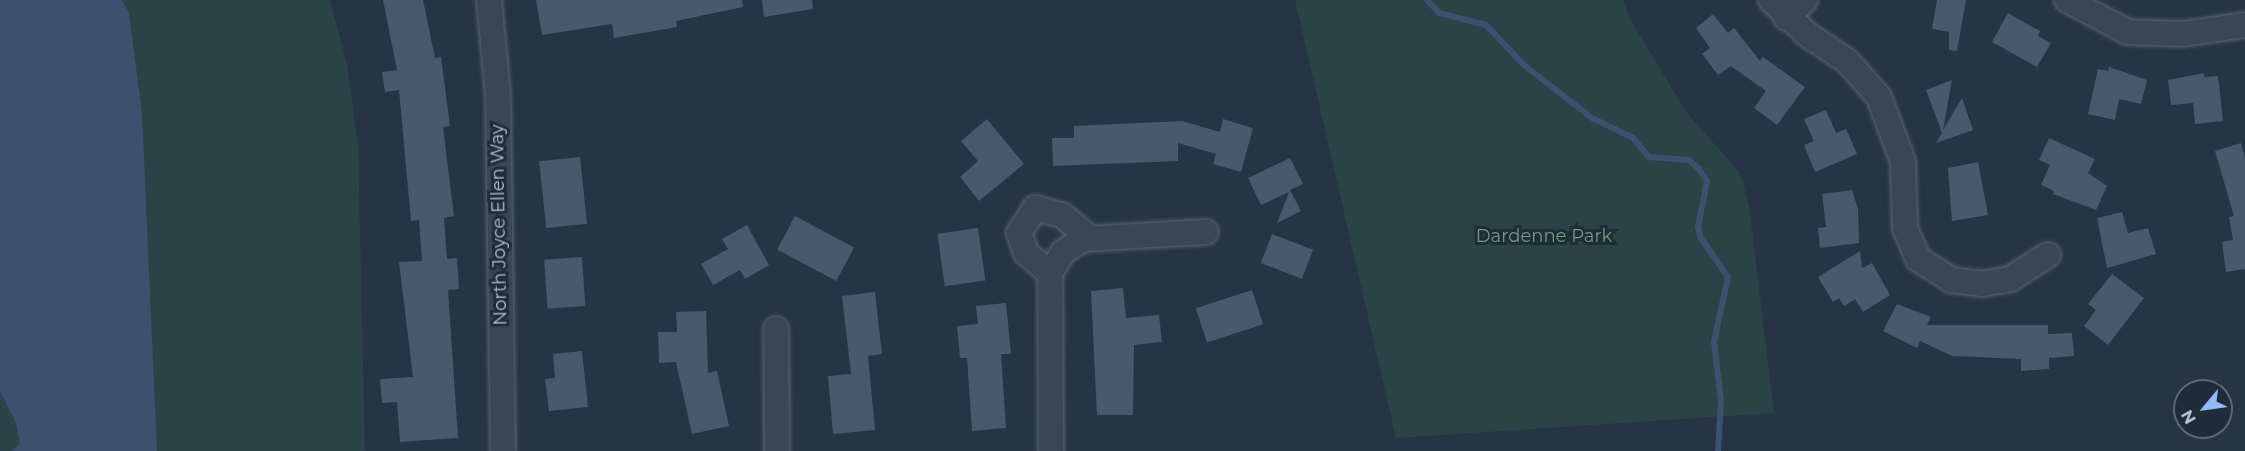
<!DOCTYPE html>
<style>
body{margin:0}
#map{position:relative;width:2245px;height:451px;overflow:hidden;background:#263445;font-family:Montserrat,sans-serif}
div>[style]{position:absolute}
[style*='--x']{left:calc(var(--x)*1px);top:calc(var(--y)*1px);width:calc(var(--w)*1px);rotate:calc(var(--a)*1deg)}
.green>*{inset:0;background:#294346}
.water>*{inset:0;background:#3c516e}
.stream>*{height:6px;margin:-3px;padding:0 3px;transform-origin:3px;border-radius:3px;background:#3c516e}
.building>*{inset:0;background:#4a586b;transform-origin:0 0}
.roads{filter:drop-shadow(0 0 2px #5a6472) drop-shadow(0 0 2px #5a6472)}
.minor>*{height:24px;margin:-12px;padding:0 12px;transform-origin:12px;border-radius:12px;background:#3b4654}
span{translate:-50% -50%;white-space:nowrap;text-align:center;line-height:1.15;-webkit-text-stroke:6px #202b3a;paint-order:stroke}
.street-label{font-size:18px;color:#b9c1ce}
.park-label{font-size:18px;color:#6f9f7a}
.north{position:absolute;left:2173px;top:379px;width:60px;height:60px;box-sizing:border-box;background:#202b3a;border:2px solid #5d6775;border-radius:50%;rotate:241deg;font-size:16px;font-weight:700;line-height:24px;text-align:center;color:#b9c1ce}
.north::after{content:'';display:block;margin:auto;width:21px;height:27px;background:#8fbafc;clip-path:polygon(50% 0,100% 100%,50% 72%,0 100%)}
</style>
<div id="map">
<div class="green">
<i style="clip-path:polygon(0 0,330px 0,347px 64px,358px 144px,365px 451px,0 451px)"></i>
<i style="clip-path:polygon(1295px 0,1623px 0,1630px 19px,1687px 113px,1740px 173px,1749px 205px,1774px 413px,1396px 438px)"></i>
</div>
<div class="water">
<i style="clip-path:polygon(0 0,122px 0,129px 13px,142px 113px,157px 451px,12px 451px,20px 443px,16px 423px,0 391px)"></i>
</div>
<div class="stream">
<i style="--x:1427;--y:0;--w:18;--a:47"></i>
<i style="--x:1439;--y:13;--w:49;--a:14.3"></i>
<i style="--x:1486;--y:25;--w:55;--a:46.5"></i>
<i style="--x:1524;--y:65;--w:86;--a:37.9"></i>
<i style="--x:1592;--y:118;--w:46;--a:26"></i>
<i style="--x:1633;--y:138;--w:25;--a:50"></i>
<i style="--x:1649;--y:157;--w:40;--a:4.3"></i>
<i style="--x:1689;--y:160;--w:13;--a:42"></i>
<i style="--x:1699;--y:169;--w:14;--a:56"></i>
<i style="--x:1707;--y:181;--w:47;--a:101.1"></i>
<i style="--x:1698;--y:227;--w:11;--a:75"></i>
<i style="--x:1701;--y:238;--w:47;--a:55.3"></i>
<i style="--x:1728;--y:277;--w:66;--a:102.2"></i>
<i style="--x:1714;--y:342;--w:59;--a:83.2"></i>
<i style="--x:1721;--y:401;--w:50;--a:93.4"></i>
</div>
<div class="building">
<i style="clip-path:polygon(383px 0,423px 0,435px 58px,441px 57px,450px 126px,443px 127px,454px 216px,444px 218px,447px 259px,457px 258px,459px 289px,448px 290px,458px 438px,400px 442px,397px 402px,382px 403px,380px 379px,413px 377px,399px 262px,422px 261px,419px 220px,411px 221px,399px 90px,385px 92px,382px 72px,397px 70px)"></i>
<i style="clip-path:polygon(536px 0,742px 0,743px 7px,676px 21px,677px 27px,614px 38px,612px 24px,542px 35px)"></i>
<i style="clip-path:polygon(762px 0,812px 0,813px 9px,764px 17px)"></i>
<i style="clip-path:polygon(1937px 0,1966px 0,1957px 51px,1949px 50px,1949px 32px,1932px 29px)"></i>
<i style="clip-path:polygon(2008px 13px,2040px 31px,2038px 36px,2051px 43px,2037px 67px,1992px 42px)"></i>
<i style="clip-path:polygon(1713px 14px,1728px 33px,1734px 28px,1760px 61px,1763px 57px,1805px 87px,1777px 125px,1754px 108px,1766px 91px,1731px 66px,1718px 75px,1702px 54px,1710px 48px,1696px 28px)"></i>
<i style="clip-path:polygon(2109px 67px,2147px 80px,2141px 104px,2119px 99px,2115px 120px,2088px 114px,2098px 69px,2108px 71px)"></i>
<i style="clip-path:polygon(2204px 73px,2204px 77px,2218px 76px,2223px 121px,2195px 124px,2193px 103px,2171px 105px,2168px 80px)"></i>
<i style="clip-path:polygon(1952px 80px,1943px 130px,1962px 98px,1973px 130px,1936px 143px,1942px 133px,1926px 90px)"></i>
<i style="clip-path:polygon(1826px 110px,1836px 133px,1846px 129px,1857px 154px,1815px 172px,1804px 145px,1814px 141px,1804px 119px)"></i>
<i style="clip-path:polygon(987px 119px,1024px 164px,979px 201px,960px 177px,978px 161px,961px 141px)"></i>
<i style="clip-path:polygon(1223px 119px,1253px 128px,1241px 172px,1213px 164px,1216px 154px,1178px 143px,1178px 161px,1053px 166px,1052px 138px,1074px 138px,1074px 126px,1182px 121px,1220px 132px)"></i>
<i style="clip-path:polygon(2049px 138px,2095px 159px,2088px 173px,2107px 186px,2096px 210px,2053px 194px,2054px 191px,2041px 185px,2050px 165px,2039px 160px)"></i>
<i style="clip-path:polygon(2241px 143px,2245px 158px,2245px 269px,2226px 272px,2222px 242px,2233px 240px,2229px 217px,2234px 216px,2215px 151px)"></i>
<i style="left:580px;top:157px;width:67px;height:41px;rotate:84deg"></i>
<i style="clip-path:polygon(1290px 158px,1303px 184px,1290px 190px,1301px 211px,1277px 223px,1289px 192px,1261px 205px,1248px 178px)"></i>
<i style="clip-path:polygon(1978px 162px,1988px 215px,1952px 221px,1948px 168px)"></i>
<i style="clip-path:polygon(1852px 190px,1858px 209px,1859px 243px,1820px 248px,1818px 228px,1826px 227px,1822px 194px)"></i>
<i style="clip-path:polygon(2122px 212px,2128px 233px,2148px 228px,2156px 254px,2107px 268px,2097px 218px)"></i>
<i style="left:795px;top:216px;width:67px;height:38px;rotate:28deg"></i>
<i style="clip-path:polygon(747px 225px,769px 265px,745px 279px,740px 270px,713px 285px,701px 264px,728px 249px,722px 239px)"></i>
<i style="left:978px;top:228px;width:53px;height:41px;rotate:82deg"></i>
<i style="left:1272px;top:234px;width:44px;height:31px;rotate:21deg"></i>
<i style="clip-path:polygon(1860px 251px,1862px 268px,1872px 263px,1890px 295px,1863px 312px,1855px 299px,1844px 306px,1839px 298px,1833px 302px,1818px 277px)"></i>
<i style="left:582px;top:257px;width:49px;height:38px;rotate:86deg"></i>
<i style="clip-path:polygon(2112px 274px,2144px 298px,2108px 345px,2084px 326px,2096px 310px,2088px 304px)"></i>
<i style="clip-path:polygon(1123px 288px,1126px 318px,1159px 315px,1162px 342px,1134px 345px,1133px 415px,1097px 415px,1091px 291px)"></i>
<i style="left:1252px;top:290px;width:36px;height:59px;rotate:72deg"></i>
<i style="clip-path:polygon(875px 292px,882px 354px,868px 356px,875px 430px,833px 434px,828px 376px,851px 374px,842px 296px)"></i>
<i style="clip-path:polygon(1006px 303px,1011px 354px,1001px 354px,1006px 428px,972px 431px,967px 358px,960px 358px,957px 326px,978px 324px,976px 306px)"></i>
<i style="clip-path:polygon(1897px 304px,1931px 317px,1927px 325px,2048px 325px,2048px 334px,2072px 333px,2074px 356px,2049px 358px,2049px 369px,2021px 371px,2021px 359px,1952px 356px,1920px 341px,1917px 348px,1883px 331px)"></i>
<i style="clip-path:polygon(706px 311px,708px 373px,717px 371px,729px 426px,692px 434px,676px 362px,659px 363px,658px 332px,677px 332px,676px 312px)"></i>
<i style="clip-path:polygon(582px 351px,588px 407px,549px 411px,545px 379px,555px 378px,553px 354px)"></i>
</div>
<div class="roads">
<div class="minor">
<i style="--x:489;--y:0;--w:96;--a:84.6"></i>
<i style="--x:498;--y:96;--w:355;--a:89.2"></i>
<i style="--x:1771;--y:0;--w:51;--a:43.4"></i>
<i style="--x:1808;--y:35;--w:47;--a:33.7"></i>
<i style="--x:1847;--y:61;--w:48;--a:48.4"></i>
<i style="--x:1879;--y:97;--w:69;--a:69.7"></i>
<i style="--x:1903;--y:162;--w:66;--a:88.3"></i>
<i style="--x:1905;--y:228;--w:34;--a:67"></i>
<i style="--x:1918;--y:259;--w:39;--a:32"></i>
<i style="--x:1951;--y:280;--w:31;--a:7"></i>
<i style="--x:1982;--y:284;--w:28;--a:-10"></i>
<i style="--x:2010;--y:279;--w:45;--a:-32.3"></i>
<i style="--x:2067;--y:0;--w:69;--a:27.7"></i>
<i style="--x:2128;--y:32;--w:55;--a:2.1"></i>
<i style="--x:2183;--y:34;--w:63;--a:-8.3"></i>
<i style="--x:1786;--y:18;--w:26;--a:-43"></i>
<i style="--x:1050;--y:273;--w:31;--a:-140"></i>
<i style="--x:1026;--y:253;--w:21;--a:-109"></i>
<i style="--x:1019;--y:233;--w:30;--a:-57"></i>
<i style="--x:1035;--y:208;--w:28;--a:15"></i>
<i style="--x:1062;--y:215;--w:35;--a:40"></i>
<i style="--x:776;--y:329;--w:122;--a:89.5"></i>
<i style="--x:1051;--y:451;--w:178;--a:-90.3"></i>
<i style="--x:1050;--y:273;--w:25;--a:-58"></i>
<i style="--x:1063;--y:252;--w:24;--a:-33"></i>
<i style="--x:1083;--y:239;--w:123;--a:-3.3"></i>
</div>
</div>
<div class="street-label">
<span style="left:499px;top:225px;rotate:-91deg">North Joyce Ellen Way</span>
</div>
<div class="park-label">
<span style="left:1544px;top:236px">Dardenne Park</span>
</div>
<div class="north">N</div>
</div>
